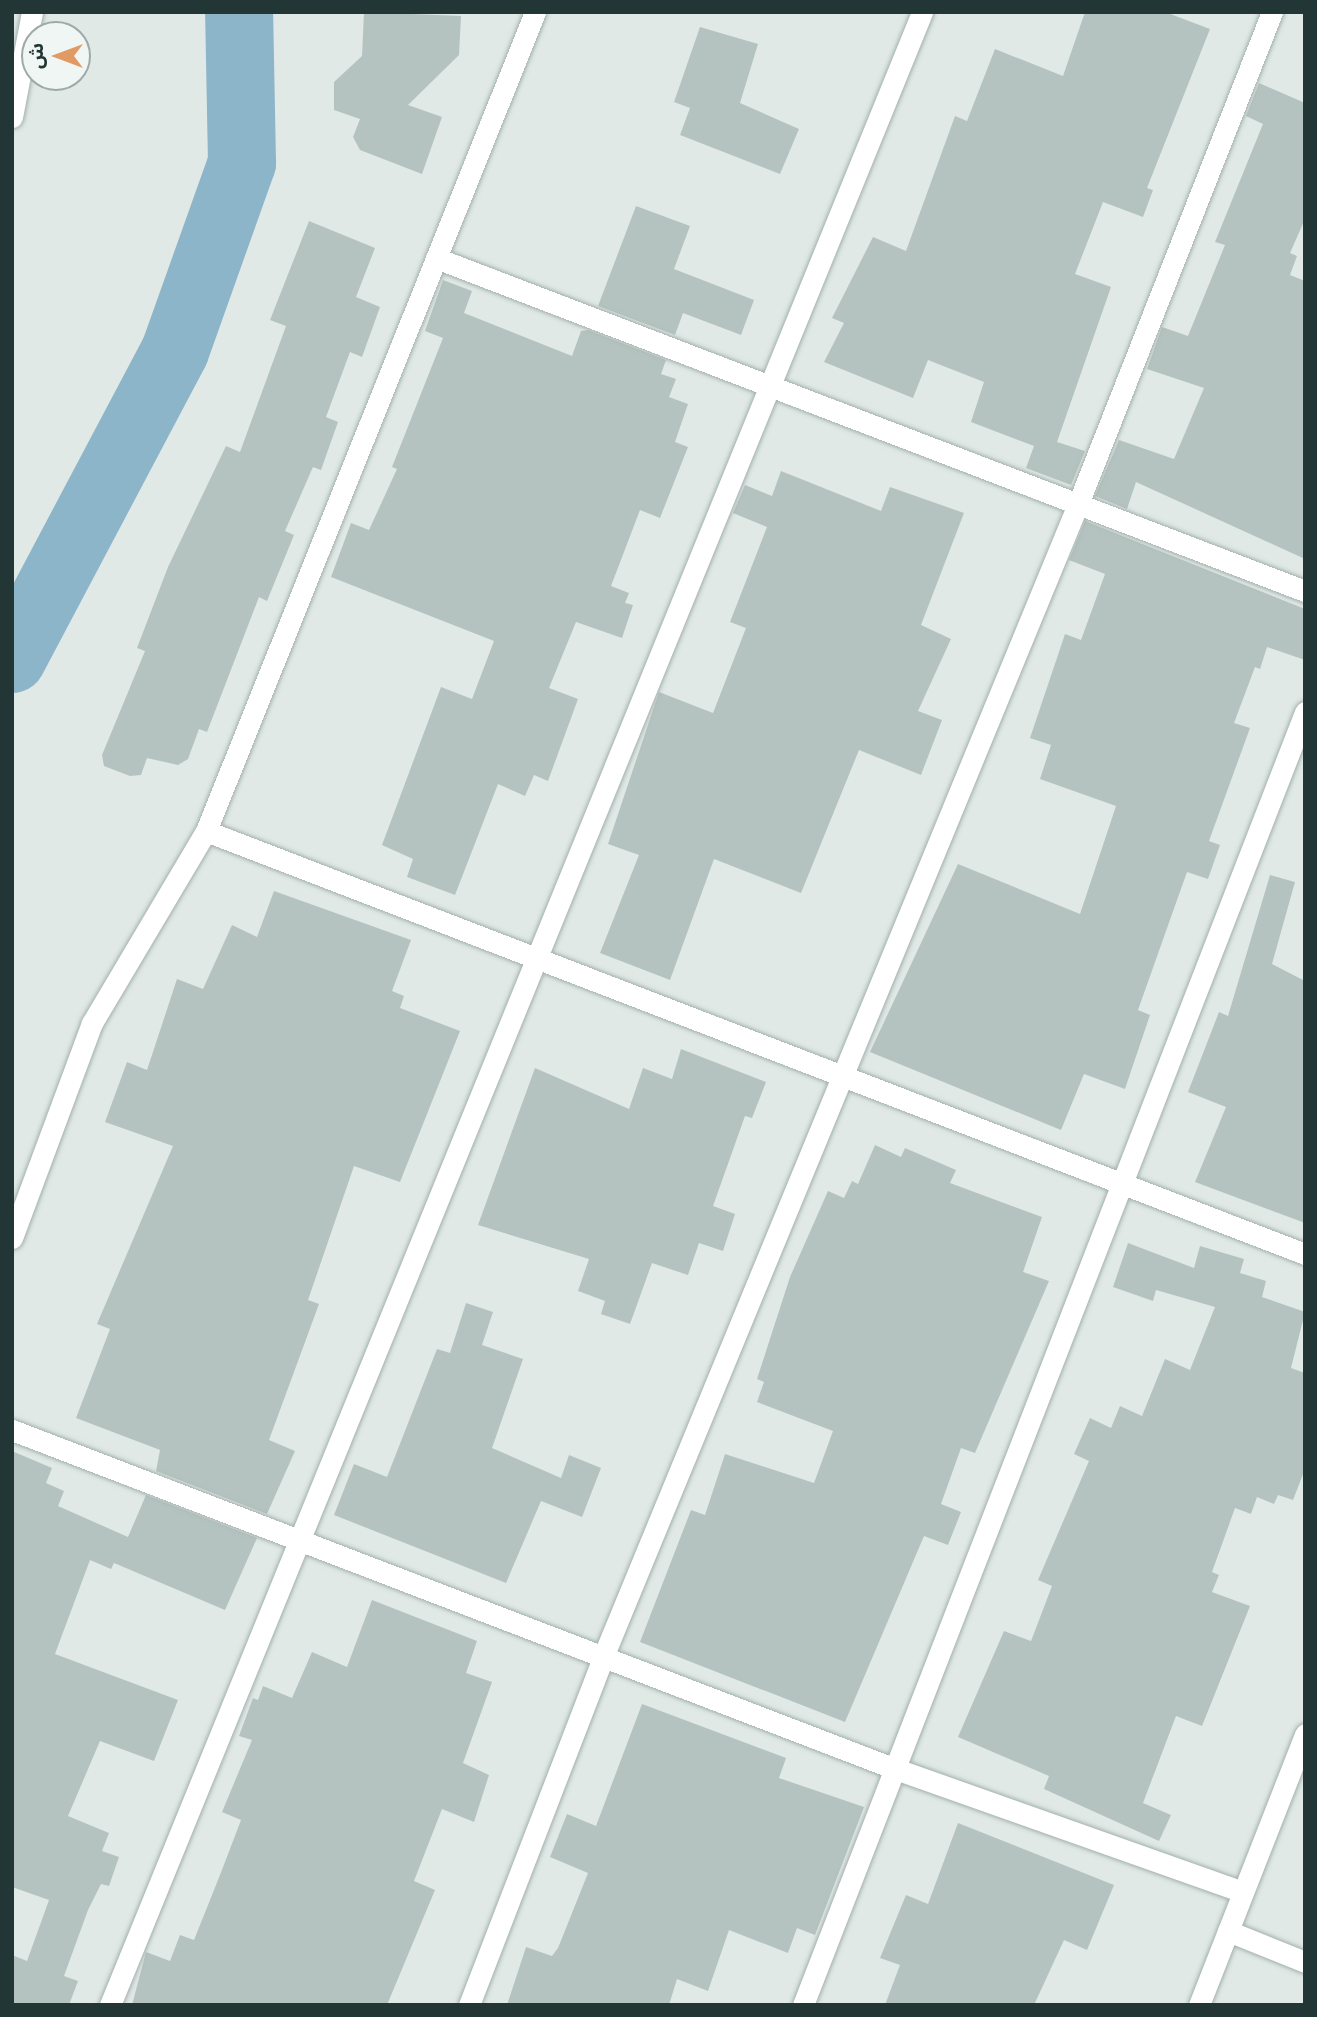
<!DOCTYPE html>
<meta charset="utf-8">
<style>
body{margin:0}
#map{position:relative;width:1317px;height:2017px;overflow:hidden;background:#e0e9e6;font-family:Karla,"Noto Sans Arabic",sans-serif}
div>[style]{position:absolute}
[style*='--x']{left:calc(var(--x)*1px);top:calc(var(--y)*1px);width:calc(var(--w)*1px);rotate:calc(var(--a)*1deg)}
.river>*{height:68px;margin:-34px;padding:0 34px;transform-origin:34px;border-radius:34px;background:#8db5c9}
.building>*{inset:0;background:#b5c3c0}
.roads{filter:drop-shadow(0 0 2px #a3b0ad) drop-shadow(0 0 2px #a3b0ad)}
.street>*{height:21px;margin:-10.5px;padding:0 10.5px;transform-origin:10.5px;border-radius:10.5px;background:#fff}
span{translate:-50% -50%;white-space:nowrap;text-align:center;line-height:1.15;-webkit-text-stroke:5px #f0f6f4;paint-order:stroke}
.frame{position:absolute;inset:0;border:14px solid #223735;pointer-events:none}
.north{position:absolute;left:21px;top:21px;width:70px;height:70px;box-sizing:border-box;background:#f0f6f4;border:2px solid #9eaaa8;border-radius:50%;rotate:270deg;font-size:19px;font-weight:700;line-height:28px;text-align:center;color:#223735}
.north::after{content:'';display:block;margin:auto;width:24px;height:32px;background:#e29a64;clip-path:polygon(50% 0,100% 100%,50% 72%,0 100%)}
</style>
<div id="map">
<div class="river">
<i style="--x:12;--y:659;--w:348;--a:-62.1"></i>
<i style="--x:175;--y:351;--w:200;--a:-70.4"></i>
<i style="--x:242;--y:163;--w:151;--a:-91.1"></i>
</div>
<div class="building">
<i style="clip-path:polygon(364px 12px,461px 16px,459px 55px,408px 105px,442px 117px,422px 174px,360px 150px,353px 137px,360px 119px,334px 110px,334px 82px,362px 56px)"></i>
<i style="clip-path:polygon(1085px 12px,1165px 12px,1210px 29px,1147px 188px,1153px 190px,1143px 217px,1103px 202px,1075px 274px,1111px 287px,1057px 442px,1085px 451px,1071px 485px,1026px 468px,1034px 446px,971px 422px,984px 382px,928px 360px,913px 398px,824px 362px,844px 323px,832px 318px,873px 237px,906px 251px,955px 116px,967px 121px,995px 49px,1063px 76px)"></i>
<i style="clip-path:polygon(700px 27px,758px 44px,740px 103px,799px 129px,780px 174px,680px 135px,690px 108px,674px 102px)"></i>
<i style="clip-path:polygon(1259px 83px,1305px 103px,1305px 219px,1290px 253px,1297px 256px,1290px 275px,1305px 281px,1305px 559px,1136px 482px,1127px 509px,1095px 496px,1119px 440px,1174px 459px,1204px 388px,1147px 369px,1162px 327px,1188px 336px,1225px 245px,1215px 242px,1263px 124px,1246px 116px)"></i>
<i style="clip-path:polygon(636px 206px,690px 226px,674px 269px,754px 300px,741px 335px,683px 313px,675px 335px,598px 306px)"></i>
<i style="clip-path:polygon(309px 221px,375px 248px,356px 297px,380px 307px,362px 357px,350px 352px,326px 417px,338px 422px,321px 470px,313px 467px,285px 531px,294px 535px,267px 601px,259px 597px,207px 732px,199px 729px,188px 759px,178px 765px,147px 758px,141px 775px,130px 776px,104px 766px,102px 755px,145px 651px,137px 648px,168px 567px,226px 446px,240px 452px,286px 326px,270px 320px)"></i>
<i style="clip-path:polygon(443px 280px,472px 291px,464px 313px,572px 356px,581px 331px,588px 330px,666px 360px,661px 374px,676px 379px,669px 397px,688px 404px,675px 442px,688px 447px,660px 518px,640px 510px,611px 586px,629px 593px,625px 603px,633px 605px,622px 638px,576px 622px,549px 688px,578px 699px,548px 781px,534px 775px,525px 796px,498px 784px,455px 895px,407px 877px,413px 859px,382px 845px,441px 687px,472px 699px,494px 641px,331px 577px,351px 523px,369px 530px,397px 469px,392px 467px,443px 338px,425px 331px)"></i>
<i style="clip-path:polygon(781px 471px,881px 511px,890px 487px,964px 513px,921px 625px,951px 639px,918px 711px,942px 720px,921px 775px,859px 750px,801px 893px,714px 859px,670px 980px,600px 953px,639px 855px,608px 844px,659px 692px,713px 713px,746px 628px,730px 622px,767px 527px,733px 513px,745px 485px,772px 496px)"></i>
<i style="clip-path:polygon(1085px 521px,1305px 609px,1305px 660px,1267px 647px,1260px 669px,1255px 667px,1234px 723px,1250px 728px,1209px 841px,1220px 845px,1208px 879px,1187px 872px,1138px 1010px,1150px 1015px,1125px 1089px,1084px 1074px,1061px 1130px,870px 1052px,958px 864px,1080px 914px,1116px 806px,1040px 779px,1051px 745px,1030px 738px,1065px 634px,1081px 640px,1105px 574px,1069px 560px)"></i>
<i style="clip-path:polygon(1270px 875px,1295px 882px,1272px 964px,1305px 981px,1305px 1223px,1195px 1182px,1226px 1107px,1188px 1092px,1219px 1012px,1228px 1016px)"></i>
<i style="clip-path:polygon(274px 891px,411px 940px,392px 991px,404px 996px,400px 1008px,460px 1031px,400px 1182px,354px 1166px,308px 1300px,319px 1304px,269px 1440px,295px 1451px,267px 1514px,156px 1471px,160px 1450px,76px 1418px,110px 1329px,97px 1324px,173px 1146px,105px 1122px,127px 1062px,147px 1070px,177px 979px,203px 989px,232px 925px,257px 937px)"></i>
<i style="clip-path:polygon(681px 1049px,766px 1082px,752px 1118px,745px 1116px,713px 1206px,735px 1214px,723px 1251px,699px 1243px,688px 1275px,652px 1263px,630px 1324px,601px 1314px,605px 1301px,578px 1291px,589px 1259px,478px 1225px,535px 1068px,629px 1109px,643px 1068px,672px 1079px)"></i>
<i style="clip-path:polygon(875px 1145px,901px 1157px,905px 1148px,956px 1170px,950px 1183px,1042px 1217px,1023px 1272px,1049px 1281px,975px 1453px,961px 1448px,941px 1504px,961px 1512px,948px 1545px,924px 1536px,845px 1722px,640px 1642px,691px 1510px,705px 1515px,725px 1454px,814px 1483px,833px 1431px,757px 1402px,764px 1382px,757px 1379px,790px 1277px,828px 1191px,844px 1198px,852px 1181px,858px 1184px)"></i>
<i style="clip-path:polygon(1128px 1243px,1194px 1268px,1200px 1246px,1244px 1259px,1240px 1273px,1266px 1281px,1262px 1297px,1305px 1312px,1291px 1368px,1305px 1373px,1305px 1469px,1293px 1500px,1278px 1495px,1274px 1504px,1257px 1497px,1251px 1514px,1235px 1508px,1212px 1572px,1219px 1575px,1212px 1592px,1250px 1606px,1202px 1726px,1176px 1716px,1143px 1803px,1171px 1815px,1159px 1841px,1044px 1789px,1049px 1776px,958px 1737px,1004px 1631px,1031px 1641px,1052px 1586px,1038px 1580px,1089px 1461px,1074px 1454px,1090px 1418px,1111px 1428px,1120px 1406px,1142px 1416px,1165px 1359px,1190px 1370px,1215px 1307px,1156px 1290px,1153px 1301px,1113px 1287px)"></i>
<i style="clip-path:polygon(466px 1303px,493px 1312px,482px 1345px,523px 1359px,492px 1448px,561px 1478px,569px 1455px,601px 1468px,582px 1517px,541px 1501px,506px 1583px,334px 1515px,354px 1464px,387px 1477px,437px 1349px,450px 1353px)"></i>
<i style="clip-path:polygon(12px 1451px,52px 1468px,46px 1483px,64px 1491px,58px 1506px,128px 1537px,146px 1495px,257px 1538px,225px 1610px,114px 1563px,111px 1569px,90px 1560px,55px 1654px,178px 1700px,154px 1761px,100px 1741px,68px 1816px,109px 1833px,102px 1851px,119px 1857px,109px 1886px,101px 1884px,88px 1910px,64px 1976px,78px 1981px,69px 2005px,12px 2005px,12px 1955px,27px 1961px,49px 1900px,12px 1887px)"></i>
<i style="clip-path:polygon(372px 1600px,477px 1641px,466px 1673px,492px 1682px,463px 1763px,489px 1775px,474px 1822px,442px 1809px,414px 1881px,435px 1890px,387px 2005px,132px 2005px,146px 1952px,170px 1961px,180px 1935px,194px 1940px,220px 1875px,241px 1820px,222px 1812px,252px 1740px,239px 1736px,253px 1698px,258px 1700px,263px 1686px,292px 1698px,312px 1652px,347px 1667px)"></i>
<i style="clip-path:polygon(642px 1704px,786px 1758px,779px 1778px,864px 1807px,815px 1935px,797px 1928px,788px 1953px,729px 1930px,708px 1991px,677px 1979px,669px 2005px,507px 2005px,526px 1947px,552px 1956px,558px 1948px,588px 1873px,550px 1857px,567px 1814px,596px 1826px)"></i>
<i style="clip-path:polygon(958px 1823px,1114px 1885px,1087px 1950px,1064px 1940px,1034px 2005px,885px 2005px,900px 1965px,880px 1958px,906px 1895px,928px 1904px)"></i>
</div>
<div class="roads">
<div class="street">
<i style="--x:12;--y:117;--w:107;--a:-79.2"></i>
<i style="--x:436;--y:258;--w:931;--a:20.97"></i>
<i style="--x:206;--y:831;--w:1178;--a:21.05"></i>
<i style="--x:12;--y:1238;--w:229;--a:-69.6"></i>
<i style="--x:92;--y:1023;--w:223;--a:-59.3"></i>
<i style="--x:206;--y:831;--w:883;--a:-68.11"></i>
<i style="--x:12;--y:1430;--w:944;--a:20.99"></i>
<i style="--x:893;--y:1768;--w:371;--a:19.5"></i>
<i style="--x:1228;--y:1931;--w:83;--a:21.9"></i>
<i style="--x:110;--y:2005;--w:2152;--a:-67.83"></i>
<i style="--x:469;--y:2005;--w:373;--a:-68.9"></i>
<i style="--x:603;--y:1657;--w:1247;--a:-67.61"></i>
<i style="--x:1078;--y:504;--w:529;--a:-68.48"></i>
<i style="--x:803;--y:2005;--w:1387;--a:-68.78"></i>
<i style="--x:1199;--y:2005;--w:291;--a:-68.6"></i>
</div>
</div>
<div class="frame"></div>
<div class="north">ش</div>
</div>
